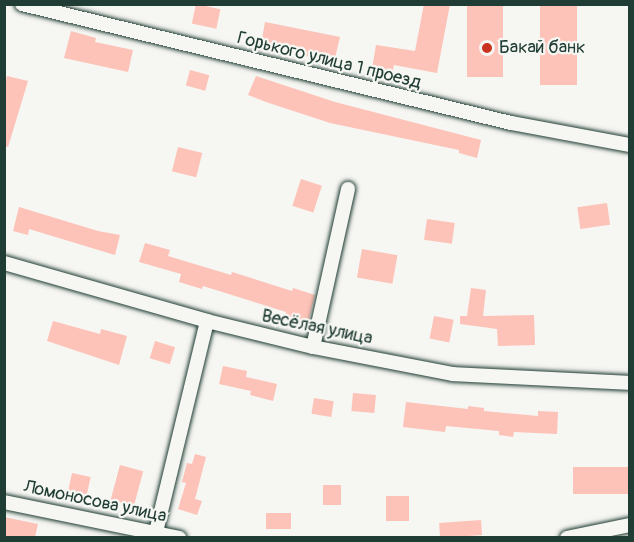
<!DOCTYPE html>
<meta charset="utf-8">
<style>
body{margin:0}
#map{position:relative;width:634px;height:542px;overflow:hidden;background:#f6f6f2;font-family:Pangolin,sans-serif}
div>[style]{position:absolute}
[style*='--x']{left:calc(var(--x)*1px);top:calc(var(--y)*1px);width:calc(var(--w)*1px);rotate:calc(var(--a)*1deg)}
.building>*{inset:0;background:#fdc2b8;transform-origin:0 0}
.roads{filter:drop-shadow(0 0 2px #1f3d34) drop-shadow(0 0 2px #1f3d34)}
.minor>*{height:14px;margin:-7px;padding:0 7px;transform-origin:7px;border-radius:7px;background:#f6f6f2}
.dots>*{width:16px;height:16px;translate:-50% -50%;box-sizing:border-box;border:3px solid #f6f6f2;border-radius:50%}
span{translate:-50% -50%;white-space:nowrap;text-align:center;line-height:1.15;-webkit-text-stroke:4.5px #f6f6f2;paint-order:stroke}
.poi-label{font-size:18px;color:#1f3d34}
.left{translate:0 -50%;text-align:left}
.street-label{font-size:18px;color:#1f3d34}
.frame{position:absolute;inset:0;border:6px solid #1f3d34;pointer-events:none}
</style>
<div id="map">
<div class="building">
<i style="left:196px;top:4px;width:25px;height:20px;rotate:12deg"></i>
<i style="clip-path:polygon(424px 4px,450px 4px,437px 73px,394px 65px,392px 73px,372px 69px,376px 45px,415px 51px)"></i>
<i style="left:467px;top:4px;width:36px;height:73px"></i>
<i style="left:540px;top:4px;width:37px;height:81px"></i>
<i style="clip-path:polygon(265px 22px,340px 37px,334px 62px,306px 56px,307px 52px,261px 45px)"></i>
<i style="clip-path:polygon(71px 31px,96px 38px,95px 42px,133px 50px,128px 72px,64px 58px)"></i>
<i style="left:190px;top:70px;width:20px;height:16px;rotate:15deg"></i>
<i style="clip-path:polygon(7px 76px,28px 81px,8px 147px,4px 146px,4px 89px)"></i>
<i style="clip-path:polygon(256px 76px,335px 102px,481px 140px,477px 158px,459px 153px,459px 150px,330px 123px,266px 102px,248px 95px)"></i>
<i style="left:178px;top:147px;width:25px;height:25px;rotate:14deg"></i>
<i style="left:301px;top:179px;width:22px;height:28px;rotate:18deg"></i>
<i style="left:607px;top:203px;width:22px;height:30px;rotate:82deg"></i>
<i style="clip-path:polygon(19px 207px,98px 231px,120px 235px,115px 255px,29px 229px,28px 235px,13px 231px)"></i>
<i style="left:427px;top:219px;width:28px;height:21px;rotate:8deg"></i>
<i style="clip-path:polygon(145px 243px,170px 250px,168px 256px,231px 275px,232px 272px,292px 291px,293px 288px,315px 295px,308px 323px,285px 315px,286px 312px,203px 286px,202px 289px,179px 282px,181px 274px,139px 262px)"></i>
<i style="left:362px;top:249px;width:36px;height:29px;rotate:10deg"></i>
<i style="clip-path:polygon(471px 288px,486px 290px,483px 316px,534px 315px,535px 345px,498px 346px,497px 329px,460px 324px,460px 316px,467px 316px)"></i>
<i style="left:434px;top:316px;width:20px;height:23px;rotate:11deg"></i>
<i style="clip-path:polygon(53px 321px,100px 334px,101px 329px,127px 336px,119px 365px,47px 341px)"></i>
<i style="left:155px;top:341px;width:21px;height:18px;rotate:17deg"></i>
<i style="clip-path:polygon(223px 366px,247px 371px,246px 377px,277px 384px,273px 401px,250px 395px,251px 391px,219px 384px)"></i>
<i style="left:353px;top:393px;width:23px;height:18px;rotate:5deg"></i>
<i style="left:314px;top:398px;width:20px;height:16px;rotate:9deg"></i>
<i style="clip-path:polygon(406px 402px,468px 409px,468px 406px,484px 408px,484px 411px,538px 416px,538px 411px,558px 412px,557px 434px,514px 432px,513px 437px,499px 435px,499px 431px,446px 426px,445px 432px,403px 427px)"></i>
<i style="clip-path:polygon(195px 454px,206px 457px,195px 499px,202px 501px,197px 515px,178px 509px,186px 483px,182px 482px,187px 463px,192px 464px)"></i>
<i style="left:120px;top:465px;width:24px;height:37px;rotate:15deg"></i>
<i style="left:630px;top:467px;width:27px;height:57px;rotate:90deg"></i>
<i style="left:72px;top:473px;width:19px;height:18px;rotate:12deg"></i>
<i style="left:323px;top:485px;width:18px;height:20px"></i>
<i style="left:386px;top:496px;width:23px;height:25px"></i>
<i style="left:266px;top:513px;width:25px;height:16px"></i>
<i style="clip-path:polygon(4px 517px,38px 524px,35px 537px,4px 537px)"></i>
<i style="left:481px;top:520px;width:15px;height:42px;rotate:86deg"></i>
</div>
<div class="roads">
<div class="minor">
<i style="--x:22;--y:4;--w:503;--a:13.68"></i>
<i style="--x:511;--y:123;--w:121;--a:10.5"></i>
<i style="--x:4;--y:263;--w:211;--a:15.9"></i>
<i style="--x:207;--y:321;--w:109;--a:13.8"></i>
<i style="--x:313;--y:347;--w:143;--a:10.9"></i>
<i style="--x:453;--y:374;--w:177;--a:2.9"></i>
<i style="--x:313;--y:347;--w:162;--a:-77.5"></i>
<i style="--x:4;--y:502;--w:179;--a:11.6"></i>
<i style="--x:156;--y:532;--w:217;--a:-76.4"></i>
<i style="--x:567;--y:538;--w:64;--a:-11.7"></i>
</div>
</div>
<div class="dots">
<i style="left:487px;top:48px;background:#c8321e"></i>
</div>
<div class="poi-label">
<span class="left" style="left:499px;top:48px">Бакай банк</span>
</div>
<div class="street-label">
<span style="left:329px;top:61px;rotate:14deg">Горького улица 1 проезд</span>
<span style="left:317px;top:328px;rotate:12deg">Весёлая улица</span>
<span style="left:95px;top:502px;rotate:12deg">Ломоносова улица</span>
</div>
<div class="frame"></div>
</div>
